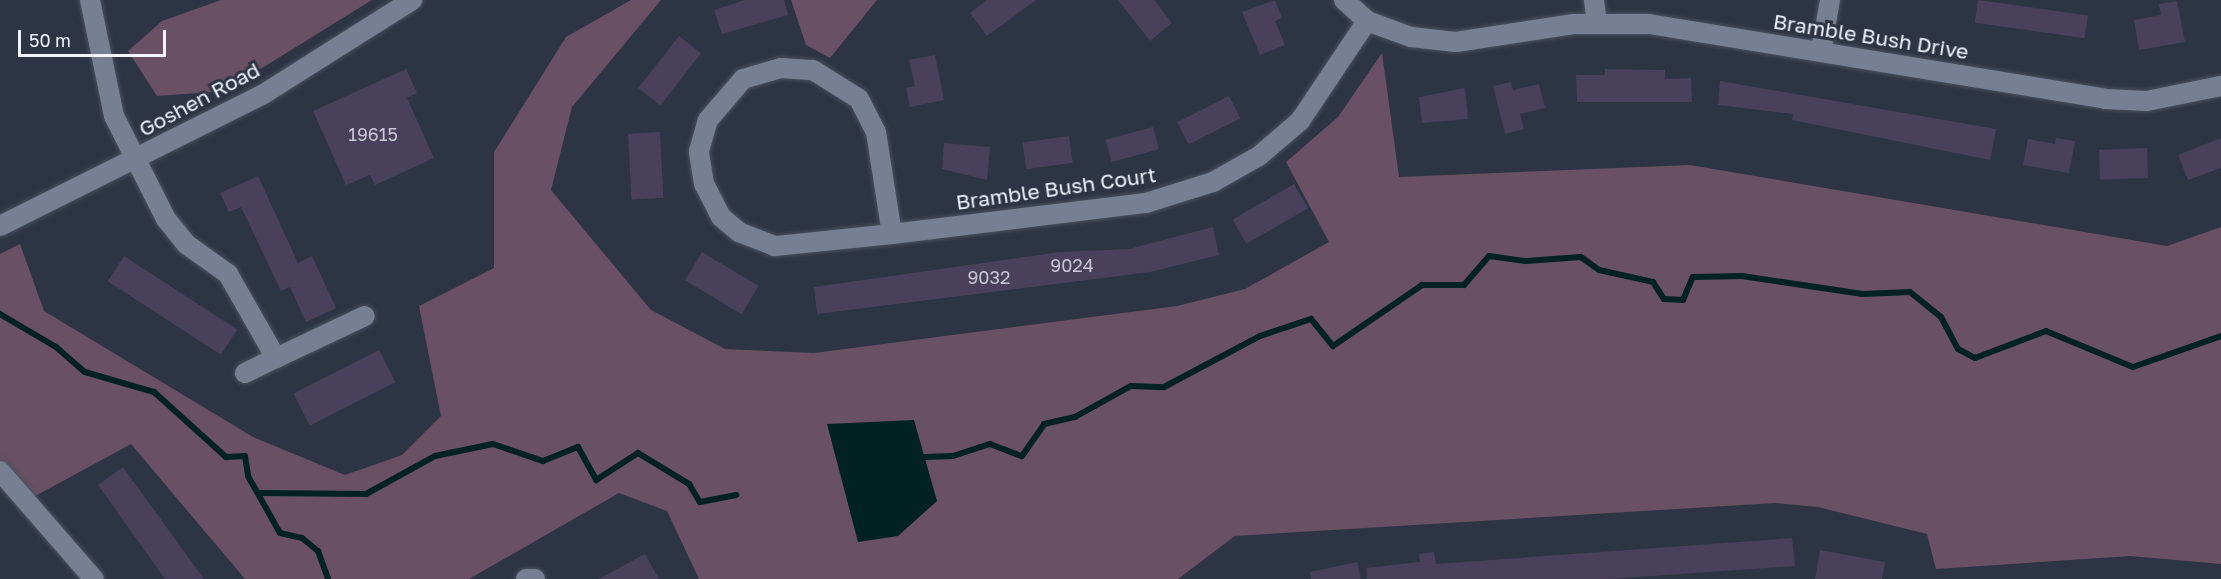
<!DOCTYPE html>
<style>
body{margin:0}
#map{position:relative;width:2221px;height:579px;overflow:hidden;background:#2d3444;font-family:"Golos Text",sans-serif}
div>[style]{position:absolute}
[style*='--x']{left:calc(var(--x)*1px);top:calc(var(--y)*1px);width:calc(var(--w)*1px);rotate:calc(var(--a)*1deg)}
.green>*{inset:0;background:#695064}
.water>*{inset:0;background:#022122}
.stream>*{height:6px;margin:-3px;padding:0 3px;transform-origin:3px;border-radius:3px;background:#022122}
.building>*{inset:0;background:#49405b;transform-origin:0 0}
.roads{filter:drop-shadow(0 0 2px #49505d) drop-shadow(0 0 2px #49505d)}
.minor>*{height:20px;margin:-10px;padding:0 10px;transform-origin:10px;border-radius:10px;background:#778093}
span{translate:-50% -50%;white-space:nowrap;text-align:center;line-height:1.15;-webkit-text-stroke:6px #2d3444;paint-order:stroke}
.number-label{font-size:18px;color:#c6c7d6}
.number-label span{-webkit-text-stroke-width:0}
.street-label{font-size:21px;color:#eff4ff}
.scale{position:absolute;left:18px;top:30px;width:148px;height:27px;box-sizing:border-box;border:3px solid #eff4ff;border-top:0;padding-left:8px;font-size:18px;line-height:21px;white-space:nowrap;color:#eff4ff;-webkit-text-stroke:4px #2d3444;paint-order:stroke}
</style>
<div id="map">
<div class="green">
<i style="clip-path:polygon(221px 0,372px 0,225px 91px,157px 96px,128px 51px,162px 21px)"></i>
<i style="clip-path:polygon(631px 0,661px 0,572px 107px,551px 190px,651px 310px,725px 349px,814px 353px,1177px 306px,1245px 289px,1329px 242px,1286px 162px,1338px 117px,1382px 53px,1399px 177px,1690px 165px,2167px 246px,2221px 227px,2221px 564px,2130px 556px,1936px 569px,1927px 534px,1818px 507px,1775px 503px,1235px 536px,1178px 579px,699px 579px,667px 511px,619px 493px,469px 579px,245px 579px,131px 444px,28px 500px,0 471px,0 254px,20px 244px,44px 311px,253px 437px,345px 475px,402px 455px,441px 416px,419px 306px,494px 268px,494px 152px,566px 37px)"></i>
<i style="clip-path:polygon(791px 0,877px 0,830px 58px,806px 45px)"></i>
</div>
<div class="water">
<i style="clip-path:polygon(914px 420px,937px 501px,898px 536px,858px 542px,827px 424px)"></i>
</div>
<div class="stream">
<i style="--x:0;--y:314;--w:65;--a:30.5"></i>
<i style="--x:56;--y:347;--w:38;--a:41"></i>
<i style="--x:85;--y:372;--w:72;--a:16.2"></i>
<i style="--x:154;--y:392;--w:97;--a:42.1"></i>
<i style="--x:226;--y:457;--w:19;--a:-3"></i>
<i style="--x:245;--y:456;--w:20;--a:81"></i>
<i style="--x:248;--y:476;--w:65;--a:60.7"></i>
<i style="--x:280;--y:533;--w:23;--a:13"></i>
<i style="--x:302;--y:538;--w:21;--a:39"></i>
<i style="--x:318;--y:551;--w:30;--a:70"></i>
<i style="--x:925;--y:457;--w:28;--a:-2"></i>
<i style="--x:953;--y:456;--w:39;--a:-18"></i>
<i style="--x:990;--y:444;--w:34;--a:21"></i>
<i style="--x:1022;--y:456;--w:39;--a:-55"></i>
<i style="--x:1044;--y:424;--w:32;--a:-13"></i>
<i style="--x:1075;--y:417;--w:64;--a:-29"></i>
<i style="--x:1131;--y:386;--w:33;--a:2"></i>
<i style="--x:1164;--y:387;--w:109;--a:-28"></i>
<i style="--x:1260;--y:336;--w:54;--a:-18.4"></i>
<i style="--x:1311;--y:319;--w:35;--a:51"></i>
<i style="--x:1333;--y:346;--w:108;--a:-34.4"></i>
<i style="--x:1422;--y:285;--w:42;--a:0"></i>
<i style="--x:1464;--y:285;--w:38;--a:-49"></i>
<i style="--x:1489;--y:256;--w:37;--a:8"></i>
<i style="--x:1526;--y:261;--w:55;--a:-4.2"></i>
<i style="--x:1581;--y:257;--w:22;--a:36"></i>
<i style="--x:1599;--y:270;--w:55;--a:12.5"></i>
<i style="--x:1653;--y:282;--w:20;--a:57"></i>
<i style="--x:1664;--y:299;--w:19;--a:3"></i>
<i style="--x:1683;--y:300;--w:25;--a:-67"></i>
<i style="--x:1693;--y:277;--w:49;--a:-1.2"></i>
<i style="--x:1742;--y:276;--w:122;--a:8.5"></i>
<i style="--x:1863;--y:294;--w:47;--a:-2.4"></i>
<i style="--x:1910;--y:292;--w:40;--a:39"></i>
<i style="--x:1941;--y:317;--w:36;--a:62"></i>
<i style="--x:1958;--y:349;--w:19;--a:28"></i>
<i style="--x:1975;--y:358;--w:76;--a:-20.8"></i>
<i style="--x:2046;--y:331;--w:94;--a:22.5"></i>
<i style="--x:2133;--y:367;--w:93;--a:-19.4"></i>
<i style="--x:261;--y:493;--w:105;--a:0.5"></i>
<i style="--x:366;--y:494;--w:79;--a:-28.8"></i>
<i style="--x:435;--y:456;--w:59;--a:-11.7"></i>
<i style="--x:493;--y:444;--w:53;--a:18.8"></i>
<i style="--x:543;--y:461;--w:38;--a:-22"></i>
<i style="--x:578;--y:447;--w:38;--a:61"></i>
<i style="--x:596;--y:480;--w:50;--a:-32.7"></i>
<i style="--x:638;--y:453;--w:60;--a:31.3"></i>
<i style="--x:689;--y:484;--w:21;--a:59"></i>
<i style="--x:700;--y:502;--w:37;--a:-11"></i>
</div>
<div class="building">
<i style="clip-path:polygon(745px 0,784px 0,788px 15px,722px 34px,714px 10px)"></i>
<i style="clip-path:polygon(987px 0,1036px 0,987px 36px,970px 13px)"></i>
<i style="clip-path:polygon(1118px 0,1154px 0,1172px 23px,1150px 41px)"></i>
<i style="clip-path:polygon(1275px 0,1282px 18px,1275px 21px,1285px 45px,1260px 55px,1242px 12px)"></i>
<i style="left:1978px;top:0;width:111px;height:23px;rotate:8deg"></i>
<i style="clip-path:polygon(2177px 1px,2185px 42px,2139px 50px,2134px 20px,2161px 15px,2159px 4px)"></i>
<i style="left:679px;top:36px;width:28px;height:66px;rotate:38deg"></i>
<i style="clip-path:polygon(935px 55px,944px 100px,910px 107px,906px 88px,915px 86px,909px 60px)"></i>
<i style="clip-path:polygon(406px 69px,417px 93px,407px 98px,434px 158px,375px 185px,370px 175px,346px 185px,313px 111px)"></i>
<i style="clip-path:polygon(1605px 69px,1665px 70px,1665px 79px,1691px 78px,1692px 102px,1577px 102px,1576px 75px,1605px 75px)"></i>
<i style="clip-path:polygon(1720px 81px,1996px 129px,1990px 160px,1792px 120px,1793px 114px,1718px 105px)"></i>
<i style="clip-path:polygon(1511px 82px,1513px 90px,1539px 84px,1545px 108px,1520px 114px,1524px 129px,1505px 134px,1493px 86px)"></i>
<i style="clip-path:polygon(1465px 88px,1468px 119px,1422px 123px,1419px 97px)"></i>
<i style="left:1229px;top:96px;width:25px;height:58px;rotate:63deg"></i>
<i style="left:1153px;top:127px;width:23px;height:49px;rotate:75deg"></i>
<i style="left:660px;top:132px;width:66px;height:32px;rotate:87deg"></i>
<i style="left:1069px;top:136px;width:27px;height:47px;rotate:82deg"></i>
<i style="clip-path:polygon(2056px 138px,2075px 141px,2069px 173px,2023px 165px,2028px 139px,2055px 144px)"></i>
<i style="clip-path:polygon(2221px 138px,2221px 168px,2188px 180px,2178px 155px)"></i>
<i style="clip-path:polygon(944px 143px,990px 147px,987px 180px,942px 169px)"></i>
<i style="left:2147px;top:148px;width:30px;height:48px;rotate:88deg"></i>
<i style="clip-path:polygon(258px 176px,298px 263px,312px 256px,336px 308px,306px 322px,290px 287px,281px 291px,241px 207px,229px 212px,220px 193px)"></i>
<i style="left:1294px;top:184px;width:28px;height:71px;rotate:60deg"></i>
<i style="clip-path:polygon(1213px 227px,1219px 255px,1150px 272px,817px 314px,814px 287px,1060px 252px,1129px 249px)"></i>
<i style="left:702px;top:252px;width:66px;height:33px;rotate:31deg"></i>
<i style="left:124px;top:256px;width:135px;height:30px;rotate:33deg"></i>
<i style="left:379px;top:350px;width:36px;height:96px;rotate:63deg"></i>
<i style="clip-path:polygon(123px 467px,204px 579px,165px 579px,98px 485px)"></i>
<i style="clip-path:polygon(1792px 538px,1795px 566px,1610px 579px,1367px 579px,1366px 568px,1420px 562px,1419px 554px,1434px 552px,1436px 564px)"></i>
<i style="clip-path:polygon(1820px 550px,1885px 562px,1882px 579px,1815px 579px)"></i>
<i style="clip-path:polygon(645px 554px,659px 579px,599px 579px)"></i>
<i style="clip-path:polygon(1357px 562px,1361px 579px,1311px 579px,1310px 572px)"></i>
</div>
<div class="roads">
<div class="minor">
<i style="--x:90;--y:0;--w:118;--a:78.3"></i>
<i style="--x:114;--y:116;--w:115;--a:63.2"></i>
<i style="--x:166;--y:219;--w:32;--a:51"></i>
<i style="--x:186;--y:244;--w:52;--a:35.5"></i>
<i style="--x:228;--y:274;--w:97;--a:60.3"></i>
<i style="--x:276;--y:358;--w:98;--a:-25.3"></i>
<i style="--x:1344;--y:0;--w:31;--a:42"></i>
<i style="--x:1367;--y:21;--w:47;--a:20"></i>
<i style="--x:1411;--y:37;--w:45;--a:6.3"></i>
<i style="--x:1456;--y:42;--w:119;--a:-8.7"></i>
<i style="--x:1574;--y:24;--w:75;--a:0"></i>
<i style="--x:1649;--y:24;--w:462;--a:9.3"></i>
<i style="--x:2105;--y:99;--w:42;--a:2.7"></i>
<i style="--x:2147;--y:101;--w:76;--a:-11.5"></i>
<i style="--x:1594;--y:0;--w:24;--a:83"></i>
<i style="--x:1821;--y:51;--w:52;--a:-80"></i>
<i style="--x:781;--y:68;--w:32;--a:4"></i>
<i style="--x:813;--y:70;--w:54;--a:32.2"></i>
<i style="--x:859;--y:99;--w:37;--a:63"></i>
<i style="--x:876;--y:132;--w:103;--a:81.1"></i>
<i style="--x:892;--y:234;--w:118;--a:174.1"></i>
<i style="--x:775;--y:246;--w:39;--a:-159"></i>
<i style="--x:739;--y:232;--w:23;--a:-140"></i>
<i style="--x:721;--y:217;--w:37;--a:-117"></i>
<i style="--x:704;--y:184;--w:33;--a:-99"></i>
<i style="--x:699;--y:151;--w:32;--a:-74"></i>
<i style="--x:708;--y:120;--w:54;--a:-49.5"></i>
<i style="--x:743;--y:79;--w:40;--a:-16"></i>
<i style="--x:0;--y:226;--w:293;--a:-26.6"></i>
<i style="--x:262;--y:95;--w:178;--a:-32.3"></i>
<i style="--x:892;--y:234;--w:256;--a:-7"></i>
<i style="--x:1146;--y:203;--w:70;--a:-17.4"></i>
<i style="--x:1213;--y:182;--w:53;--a:-29.5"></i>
<i style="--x:1259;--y:156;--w:54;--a:-40.5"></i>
<i style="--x:1300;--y:121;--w:120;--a:-56.2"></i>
<i style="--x:245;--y:373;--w:34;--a:-26"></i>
<i style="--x:0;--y:471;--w:143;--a:49"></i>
<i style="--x:526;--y:579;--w:9;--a:0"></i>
</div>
</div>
<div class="number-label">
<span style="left:373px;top:134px">19615</span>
<span style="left:1072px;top:265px">9024</span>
<span style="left:989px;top:277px">9032</span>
</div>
<div class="street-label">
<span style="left:1871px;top:36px;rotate:9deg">Bramble Bush Drive</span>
<span style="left:199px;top:99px;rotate:-28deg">Goshen Road</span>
<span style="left:1056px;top:188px;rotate:-8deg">Bramble Bush Court</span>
</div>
<div class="scale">50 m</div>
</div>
